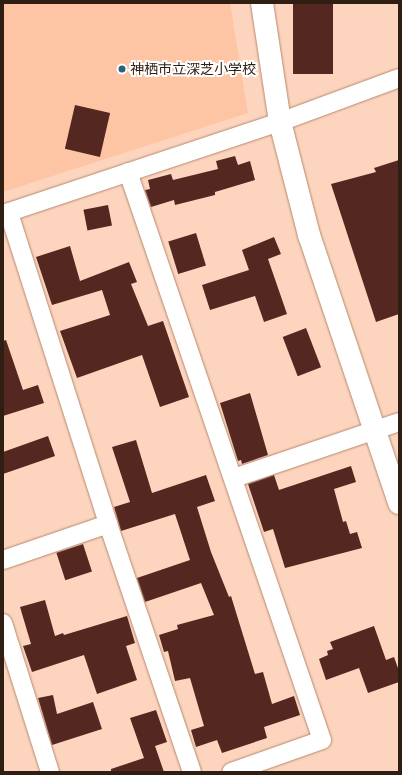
<!DOCTYPE html>
<meta charset="utf-8">
<style>
body{margin:0}
#map{position:relative;width:402px;height:775px;overflow:hidden;background:#fdd5be;font-family:Arial,"Noto Sans JP",sans-serif}
div>[style]{position:absolute}
[style*='--x']{left:calc(var(--x)*1px);top:calc(var(--y)*1px);width:calc(var(--w)*1px);rotate:calc(var(--a)*1deg)}
.built>*{inset:0;background:#fec5a4}
.building>*{inset:0;background:#542720;transform-origin:0 0}
.roads{filter:drop-shadow(0 0 1px #b7886d) drop-shadow(0 0 1px #b7886d)}
.minor>*{height:18px;margin:-9px;padding:0 9px;transform-origin:9px;border-radius:9px;background:#fff}
.tertiary>*{height:22px;margin:-11px;padding:0 11px;transform-origin:11px;border-radius:11px;background:#fff}
.dots>*{width:11px;height:11px;translate:-50% -50%;box-sizing:border-box;border:2px solid #fff;border-radius:50%}
span{translate:-50% -50%;white-space:nowrap;text-align:center;line-height:1.15;-webkit-text-stroke:4px #fff;paint-order:stroke}
.poi-label{font-size:14px;color:#301e13}
.left{translate:0 -50%;text-align:left}
.frame{position:absolute;inset:0;border:4px solid #301e13;pointer-events:none}
</style>
<div id="map">
<div class="built">
<i style="clip-path:polygon(3px 3px,230px 3px,248px 113px,3px 192px)"></i>
</div>
<div class="building">
<i style="left:293px;top:3px;width:40px;height:71px"></i>
<i style="left:75px;top:105px;width:36px;height:45px;rotate:13deg"></i>
<i style="clip-path:polygon(235px 156px,238px 165px,250px 161px,255px 180px,215px 192px,215px 195px,175px 205px,174px 200px,151px 207px,145px 190px,150px 189px,148px 180px,171px 174px,173px 180px,218px 169px,216px 161px)"></i>
<i style="clip-path:polygon(399px 160px,399px 314px,376px 322px,331px 184px,376px 172px,374px 168px)"></i>
<i style="left:108px;top:205px;width:21px;height:25px;rotate:79deg"></i>
<i style="left:196px;top:233px;width:34px;height:29px;rotate:73deg"></i>
<i style="clip-path:polygon(274px 237px,281px 254px,268px 259px,287px 314px,264px 322px,255px 296px,210px 310px,202px 285px,249px 270px,242px 250px)"></i>
<i style="clip-path:polygon(70px 246px,80px 281px,129px 262px,137px 282px,131px 284px,148px 326px,163px 321px,189px 397px,160px 407px,142px 355px,77px 378px,60px 331px,110px 315px,102px 290px,52px 305px,36px 257px)"></i>
<i style="left:306px;top:328px;width:42px;height:25px;rotate:69deg"></i>
<i style="clip-path:polygon(6px 340px,23px 390px,38px 385px,44px 403px,3px 416px,3px 341px)"></i>
<i style="clip-path:polygon(250px 393px,268px 455px,242px 464px,241px 460px,238px 461px,220px 403px)"></i>
<i style="clip-path:polygon(48px 436px,55px 456px,3px 474px,3px 452px)"></i>
<i style="clip-path:polygon(136px 440px,152px 493px,206px 475px,215px 501px,197px 507px,211px 552px,229px 597px,231px 596px,255px 674px,263px 672px,272px 704px,294px 696px,300px 715px,264px 727px,267px 738px,222px 753px,217px 740px,196px 747px,191px 730px,204px 726px,190px 678px,175px 681px,168px 651px,164px 652px,159px 635px,178px 629px,177px 625px,214px 615px,201px 583px,145px 602px,137px 578px,190px 560px,175px 514px,121px 531px,114px 507px,130px 502px,112px 447px)"></i>
<i style="clip-path:polygon(351px 466px,356px 482px,334px 489px,343px 522px,346px 521px,350px 534px,357px 532px,362px 548px,285px 568px,273px 529px,264px 532px,248px 484px,274px 475px,279px 490px)"></i>
<i style="left:83px;top:544px;width:29px;height:28px;rotate:72deg"></i>
<i style="clip-path:polygon(45px 600px,55px 636px,63px 633px,64px 635px,127px 616px,135px 643px,126px 646px,137px 680px,97px 694px,84px 655px,32px 672px,23px 646px,31px 644px,20px 607px)"></i>
<i style="clip-path:polygon(374px 626px,386px 660px,394px 657px,399px 671px,399px 682px,368px 693px,359px 668px,326px 680px,319px 659px,328px 655px,327px 651px,333px 649px,330px 642px)"></i>
<i style="clip-path:polygon(53px 695px,57px 714px,93px 702px,102px 729px,52px 745px,38px 698px)"></i>
<i style="clip-path:polygon(156px 710px,167px 742px,155px 746px,164px 772px,111px 772px,111px 769px,144px 758px,130px 718px)"></i>
</div>
<div class="roads">
<div class="minor">
<i style="--x:128;--y:172;--w:600;--a:71.14"></i>
<i style="--x:322;--y:740;--w:96;--a:160.6"></i>
<i style="--x:9;--y:213;--w:326;--a:72.3"></i>
<i style="--x:108;--y:524;--w:262;--a:71.3"></i>
<i style="--x:3;--y:214;--w:292;--a:-18.4"></i>
<i style="--x:280;--y:122;--w:127;--a:-20.3"></i>
<i style="--x:234;--y:478;--w:174;--a:-18.7"></i>
<i style="--x:3;--y:560;--w:111;--a:-18.9"></i>
<i style="--x:3;--y:623;--w:156;--a:72.5"></i>
</div>
<div class="tertiary">
<i style="--x:262;--y:3;--w:120;--a:81.4"></i>
<i style="--x:280;--y:122;--w:117;--a:75.6"></i>
<i style="--x:309;--y:235;--w:283;--a:71.4"></i>
</div>
</div>
<div class="dots">
<i style="left:122px;top:69px;background:#2b637d"></i>
</div>
<div class="poi-label">
<span class="left" style="left:130px;top:69px">神栖市立深芝小学校</span>
</div>
<div class="frame"></div>
</div>
